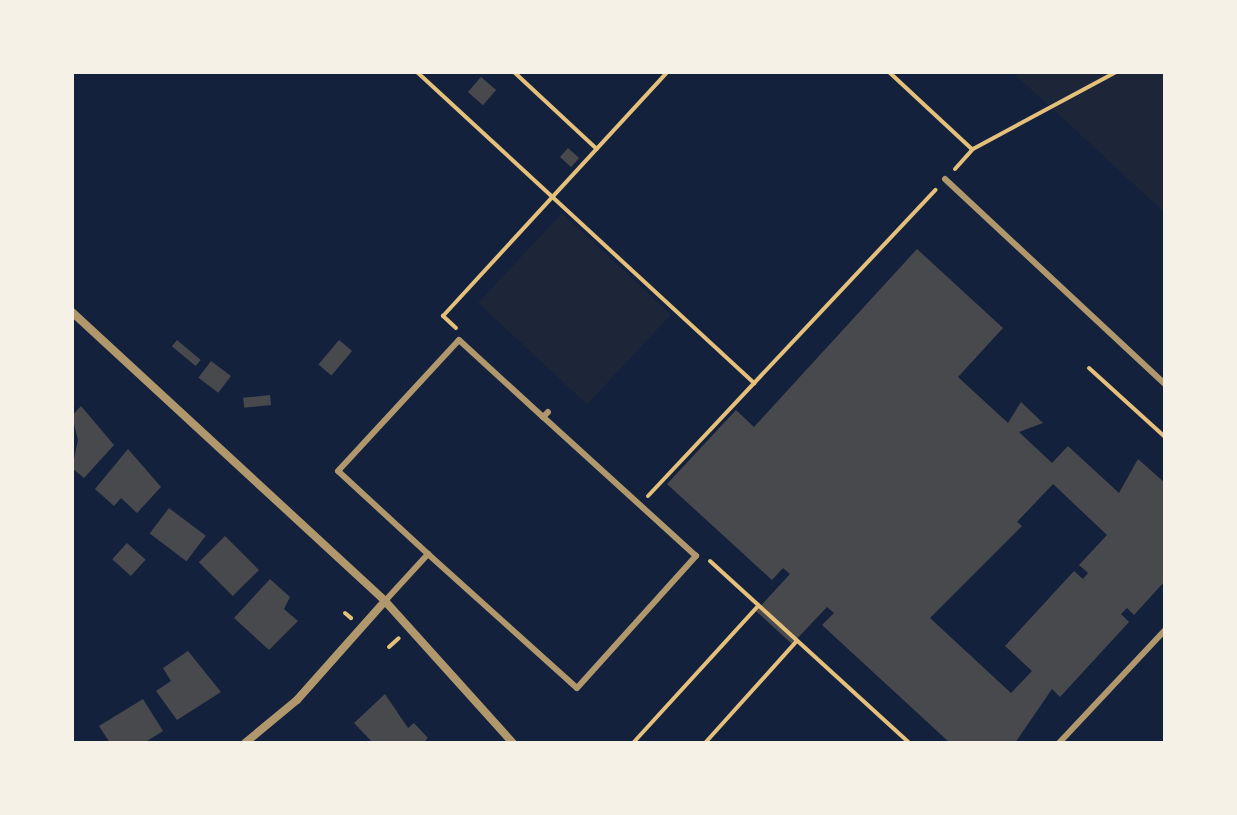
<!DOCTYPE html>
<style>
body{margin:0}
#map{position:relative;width:1237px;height:815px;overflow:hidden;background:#14213d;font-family:"PT Sans",sans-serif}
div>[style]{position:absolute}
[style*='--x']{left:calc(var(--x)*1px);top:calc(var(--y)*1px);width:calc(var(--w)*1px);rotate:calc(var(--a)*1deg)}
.green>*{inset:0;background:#1d2539;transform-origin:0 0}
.building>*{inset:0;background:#48494c;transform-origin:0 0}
.path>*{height:4px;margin:-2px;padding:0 2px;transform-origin:2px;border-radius:2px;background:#e5c07b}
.service>*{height:6px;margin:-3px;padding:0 3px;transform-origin:3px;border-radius:3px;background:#b1986c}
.minor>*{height:8px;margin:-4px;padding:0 4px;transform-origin:4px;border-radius:4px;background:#b1986c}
span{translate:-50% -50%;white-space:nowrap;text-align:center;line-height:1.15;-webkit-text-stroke:7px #f6f1e7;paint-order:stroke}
.frame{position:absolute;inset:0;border:74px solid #f6f1e7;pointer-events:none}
</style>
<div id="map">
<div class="green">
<i style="clip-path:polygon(1012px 72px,1164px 72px,1165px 213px,1055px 111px)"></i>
<i style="left:562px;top:213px;width:149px;height:123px;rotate:43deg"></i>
</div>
<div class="building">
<i style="left:481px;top:77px;width:20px;height:20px;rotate:41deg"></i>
<i style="left:568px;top:148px;width:15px;height:12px;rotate:42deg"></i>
<i style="clip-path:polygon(evenodd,917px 249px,1003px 328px,958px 377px,1008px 423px,1021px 402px,1043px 423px,1019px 432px,1052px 463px,1068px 446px,1119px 493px,1138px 459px,1165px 483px,1165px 581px,1134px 615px,1127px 608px,1121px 614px,1129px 622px,1060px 697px,1052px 689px,1015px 743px,950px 743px,822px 625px,834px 613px,827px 607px,792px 644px,756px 611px,790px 574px,783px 568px,772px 580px,667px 484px,736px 410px,754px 427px,917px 249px,1053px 484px,1107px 535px,1079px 565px,1088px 573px,1083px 579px,1074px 571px,1005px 646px,1032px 671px,1011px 693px,930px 618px,1022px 526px,1017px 522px,1053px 484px)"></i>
<i style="left:177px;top:340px;width:31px;height:8px;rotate:40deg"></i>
<i style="left:339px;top:340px;width:17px;height:32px;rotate:40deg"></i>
<i style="left:211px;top:361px;width:25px;height:21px;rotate:37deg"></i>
<i style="left:270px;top:395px;width:10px;height:27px;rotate:84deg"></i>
<i style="clip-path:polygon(81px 406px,114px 445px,84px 478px,72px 468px,78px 440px,72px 416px)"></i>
<i style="clip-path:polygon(128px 449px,161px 487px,137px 513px,121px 498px,114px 506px,95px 489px)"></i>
<i style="left:169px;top:508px;width:46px;height:32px;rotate:37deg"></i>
<i style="left:225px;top:536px;width:48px;height:37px;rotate:45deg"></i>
<i style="left:127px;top:543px;width:25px;height:22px;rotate:42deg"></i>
<i style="clip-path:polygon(270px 579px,290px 597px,284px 609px,298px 621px,269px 650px,234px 618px)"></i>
<i style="clip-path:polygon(188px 651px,221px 692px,177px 720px,156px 691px,171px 681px,163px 668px)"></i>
<i style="clip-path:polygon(385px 694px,408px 728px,414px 723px,428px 738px,423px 743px,373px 743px,354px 723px)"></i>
<i style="clip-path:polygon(143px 699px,163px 731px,144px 743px,110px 743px,99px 726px)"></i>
</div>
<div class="path">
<i style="--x:417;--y:72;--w:459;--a:42.7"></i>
<i style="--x:514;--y:72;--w:113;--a:42.9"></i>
<i style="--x:889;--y:72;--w:113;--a:42.9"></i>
<i style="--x:955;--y:169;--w:27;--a:-48"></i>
<i style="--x:973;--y:149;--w:162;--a:-28.3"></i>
<i style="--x:456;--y:328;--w:18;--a:-137"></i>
<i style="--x:443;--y:316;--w:331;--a:-47.4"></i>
<i style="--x:1089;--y:368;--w:103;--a:42.2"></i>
<i style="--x:648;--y:496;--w:420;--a:-46.8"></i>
<i style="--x:710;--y:561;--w:270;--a:42.4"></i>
<i style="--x:345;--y:613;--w:8;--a:40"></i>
<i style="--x:389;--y:647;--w:13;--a:-42"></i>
<i style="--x:633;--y:743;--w:185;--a:-47.6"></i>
<i style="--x:705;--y:743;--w:137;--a:-48"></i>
</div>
<div class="service">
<i style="--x:945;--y:179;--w:301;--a:43"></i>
<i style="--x:428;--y:554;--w:122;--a:-137.3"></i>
<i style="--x:338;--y:471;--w:178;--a:-47.3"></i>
<i style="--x:459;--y:340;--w:114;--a:42.5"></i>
<i style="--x:385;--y:601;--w:64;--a:-47.5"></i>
<i style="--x:428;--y:554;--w:200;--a:42"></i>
<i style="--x:577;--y:688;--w:178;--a:-48"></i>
<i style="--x:696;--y:556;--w:207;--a:-137.7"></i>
<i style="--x:543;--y:417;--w:7;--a:-45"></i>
<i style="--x:1059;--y:743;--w:155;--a:-46.8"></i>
</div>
<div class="minor">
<i style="--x:72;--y:312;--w:426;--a:42.7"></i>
<i style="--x:385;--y:601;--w:191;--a:48"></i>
<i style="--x:245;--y:743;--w:67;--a:-39.6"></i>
<i style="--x:297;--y:700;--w:132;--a:-48.4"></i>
</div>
<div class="frame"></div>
</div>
